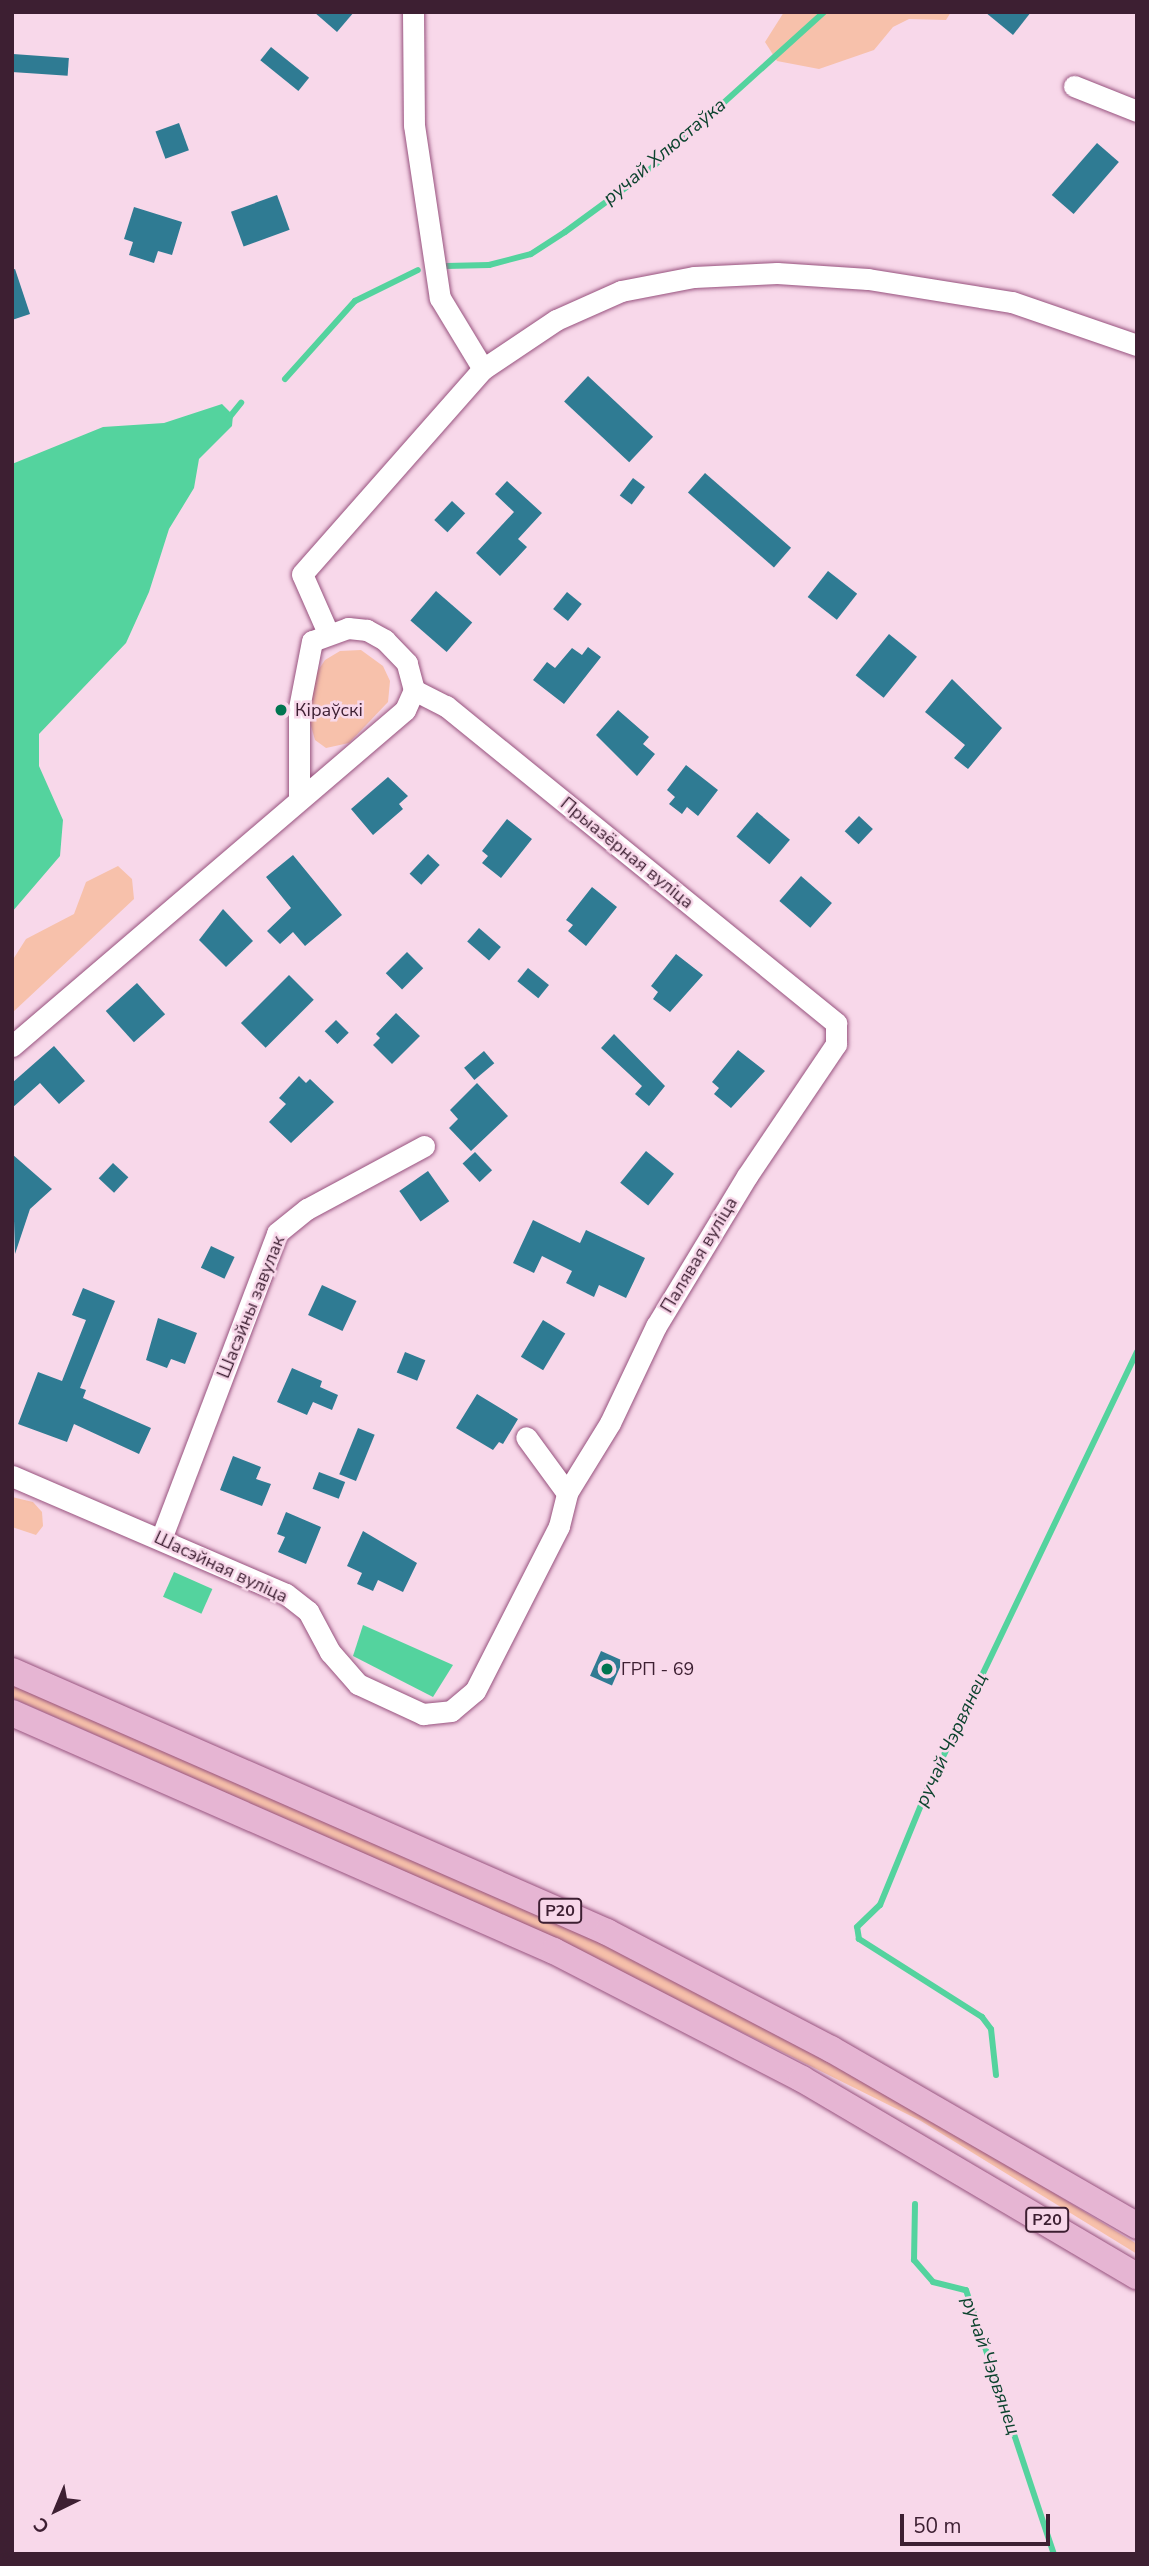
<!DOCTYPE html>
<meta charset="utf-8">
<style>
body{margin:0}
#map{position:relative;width:1149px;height:2566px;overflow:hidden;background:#f8d8ea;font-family:"Nunito Sans",sans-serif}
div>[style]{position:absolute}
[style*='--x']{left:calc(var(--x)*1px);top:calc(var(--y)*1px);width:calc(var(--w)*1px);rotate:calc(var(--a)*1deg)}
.green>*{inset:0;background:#f7c1ab}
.water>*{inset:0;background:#54d39e;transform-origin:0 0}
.stream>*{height:6px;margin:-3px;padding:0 3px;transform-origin:3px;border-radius:3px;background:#54d39e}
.building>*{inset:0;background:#2f7b93;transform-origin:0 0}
.roads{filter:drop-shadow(0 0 2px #97527e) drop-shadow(0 0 2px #97527e)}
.minor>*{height:21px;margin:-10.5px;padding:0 10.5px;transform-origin:10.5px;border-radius:10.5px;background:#fff}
.major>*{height:26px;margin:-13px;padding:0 13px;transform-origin:13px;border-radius:13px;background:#e6b5d3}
.dots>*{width:19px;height:19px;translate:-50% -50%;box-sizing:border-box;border:4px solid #f8d8ea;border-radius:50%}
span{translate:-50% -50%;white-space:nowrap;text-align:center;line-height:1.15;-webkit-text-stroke:5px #f8d8ea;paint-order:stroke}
.shield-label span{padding:2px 5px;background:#f8d8ea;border:2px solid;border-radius:5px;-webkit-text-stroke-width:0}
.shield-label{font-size:16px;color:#3d1f32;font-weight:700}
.poi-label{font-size:18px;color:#3d1f32}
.left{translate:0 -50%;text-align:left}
.street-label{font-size:18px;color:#3d1f32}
.water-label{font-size:19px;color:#0c432e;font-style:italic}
.frame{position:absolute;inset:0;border:14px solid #3d1f32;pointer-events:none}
.north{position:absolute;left:21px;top:2475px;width:70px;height:70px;-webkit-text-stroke:5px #f8d8ea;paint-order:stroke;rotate:223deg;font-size:19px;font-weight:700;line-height:28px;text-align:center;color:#3d1f32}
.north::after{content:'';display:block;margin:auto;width:24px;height:32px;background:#3d1f32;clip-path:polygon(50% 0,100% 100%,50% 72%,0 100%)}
.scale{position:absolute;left:900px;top:2514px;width:150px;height:32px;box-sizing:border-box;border:4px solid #3d1f32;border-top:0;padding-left:9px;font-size:21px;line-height:24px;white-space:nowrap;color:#3d1f32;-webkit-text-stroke:5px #f8d8ea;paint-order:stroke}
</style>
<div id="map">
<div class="green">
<i style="clip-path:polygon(784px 12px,951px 12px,946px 20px,909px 19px,893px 27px,874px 50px,819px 69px,777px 61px,765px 42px)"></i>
<i style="clip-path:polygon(361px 650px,383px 666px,390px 681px,388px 702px,349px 743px,326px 748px,315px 740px,309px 719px,315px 675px,325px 660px,340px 651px)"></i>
<i style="clip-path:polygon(118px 866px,132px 879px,134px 899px,12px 1013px,12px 961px,26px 939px,74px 914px,86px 882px)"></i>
<i style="clip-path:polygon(12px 1497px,33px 1502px,42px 1512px,43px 1526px,36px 1535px,12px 1527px)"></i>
<i style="clip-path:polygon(12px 1682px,514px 1900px,758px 2021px,940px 2123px,1137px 2244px,1137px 2254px,921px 2121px,532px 1928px,12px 1698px)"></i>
</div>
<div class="water">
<i style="clip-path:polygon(222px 404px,233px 415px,232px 426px,199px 459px,194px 488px,169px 529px,149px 592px,126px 643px,39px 734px,39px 766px,63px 820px,60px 856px,12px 912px,12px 464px,103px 427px,164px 423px)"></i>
<i style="left:174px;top:1572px;width:42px;height:27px;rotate:24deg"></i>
<i style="clip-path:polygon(363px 1625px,453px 1665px,433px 1697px,353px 1656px)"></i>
</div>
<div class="stream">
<i style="--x:446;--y:266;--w:43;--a:-1.3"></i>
<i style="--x:489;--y:265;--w:43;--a:-14.7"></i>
<i style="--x:531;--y:254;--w:40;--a:-32.9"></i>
<i style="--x:565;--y:232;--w:102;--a:-36.2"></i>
<i style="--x:647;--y:172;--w:239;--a:-42.1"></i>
<i style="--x:285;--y:379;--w:105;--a:-48.1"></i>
<i style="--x:355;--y:301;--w:70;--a:-26.2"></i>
<i style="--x:228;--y:419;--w:21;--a:-51"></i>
<i style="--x:996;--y:2075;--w:46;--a:-96.2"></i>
<i style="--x:991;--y:2029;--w:15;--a:-127"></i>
<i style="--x:982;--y:2017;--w:146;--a:-147.6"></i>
<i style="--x:859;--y:1939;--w:12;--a:-99"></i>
<i style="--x:857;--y:1927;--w:32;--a:-44"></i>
<i style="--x:880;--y:1905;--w:126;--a:-67.7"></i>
<i style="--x:928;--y:1788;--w:484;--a:-64.4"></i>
<i style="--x:915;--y:2204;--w:56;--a:91"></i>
<i style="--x:914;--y:2260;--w:29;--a:49"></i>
<i style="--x:933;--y:2282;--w:34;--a:14"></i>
<i style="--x:966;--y:2290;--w:278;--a:71.6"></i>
</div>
<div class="building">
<i style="clip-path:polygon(314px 12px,354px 12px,337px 32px)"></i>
<i style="clip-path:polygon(985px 12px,1031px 12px,1013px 35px)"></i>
<i style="left:271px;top:47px;width:49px;height:17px;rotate:39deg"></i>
<i style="left:13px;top:54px;width:56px;height:18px;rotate:4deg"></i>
<i style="left:179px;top:123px;width:29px;height:25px;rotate:70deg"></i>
<i style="left:1097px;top:143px;width:29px;height:69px;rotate:41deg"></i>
<i style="left:277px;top:195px;width:37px;height:49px;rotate:70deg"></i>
<i style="clip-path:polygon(134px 207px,182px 222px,172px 255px,158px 251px,154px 263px,129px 255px,133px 242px,124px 239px)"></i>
<i style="clip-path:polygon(15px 269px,30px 314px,12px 320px,12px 270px)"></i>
<i style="left:588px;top:376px;width:89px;height:35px;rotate:43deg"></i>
<i style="left:705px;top:473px;width:114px;height:26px;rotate:41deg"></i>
<i style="left:633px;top:478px;width:15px;height:22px;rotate:37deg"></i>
<i style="clip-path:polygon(507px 481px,542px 513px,518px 539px,527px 547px,500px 576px,476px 553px,514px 512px,495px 494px)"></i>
<i style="left:452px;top:501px;width:18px;height:26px;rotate:43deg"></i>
<i style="left:828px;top:571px;width:37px;height:33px;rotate:38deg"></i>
<i style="left:436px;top:591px;width:48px;height:39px;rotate:41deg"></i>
<i style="left:567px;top:592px;width:19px;height:22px;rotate:39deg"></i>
<i style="left:889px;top:634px;width:36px;height:53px;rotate:39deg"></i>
<i style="clip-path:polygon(588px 647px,601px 657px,564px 704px,533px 680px,547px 662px,555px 668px,572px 648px,582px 655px)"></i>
<i style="clip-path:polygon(952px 679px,1002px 728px,968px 769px,954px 758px,965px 745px,925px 712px)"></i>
<i style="clip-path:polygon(618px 710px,649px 737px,643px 744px,655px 754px,637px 776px,596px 735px)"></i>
<i style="clip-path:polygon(686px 765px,718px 790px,698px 816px,687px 807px,682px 814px,669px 804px,675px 797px,667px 790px)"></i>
<i style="clip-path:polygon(388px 777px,408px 796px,399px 804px,403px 809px,373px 835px,351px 809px)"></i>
<i style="left:757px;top:812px;width:43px;height:32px;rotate:40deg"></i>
<i style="left:859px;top:816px;width:19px;height:21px;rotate:43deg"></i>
<i style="clip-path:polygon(507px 819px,532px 839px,501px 878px,482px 863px,488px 856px,482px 851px)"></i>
<i style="left:428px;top:854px;width:16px;height:27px;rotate:43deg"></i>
<i style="clip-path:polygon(293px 855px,342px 915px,305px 946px,293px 932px,280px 944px,267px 931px,291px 908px,266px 877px)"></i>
<i style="left:801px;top:876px;width:41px;height:33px;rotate:41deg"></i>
<i style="clip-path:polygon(592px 887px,617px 907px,586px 946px,568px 931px,573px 925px,566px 920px)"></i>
<i style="clip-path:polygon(223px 909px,253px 941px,226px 967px,199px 940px)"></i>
<i style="left:479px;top:928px;width:29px;height:18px;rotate:41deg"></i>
<i style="left:407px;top:952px;width:23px;height:30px;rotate:45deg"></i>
<i style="clip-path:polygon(676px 954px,703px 975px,670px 1012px,653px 999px,658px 992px,651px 986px)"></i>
<i style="left:528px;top:968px;width:27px;height:17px;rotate:39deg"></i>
<i style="left:289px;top:975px;width:35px;height:68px;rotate:45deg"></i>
<i style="left:137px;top:983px;width:42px;height:42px;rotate:48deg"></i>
<i style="clip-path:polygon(396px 1013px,420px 1036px,392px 1064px,373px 1045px,380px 1038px,376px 1034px)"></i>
<i style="left:336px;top:1020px;width:18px;height:16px;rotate:45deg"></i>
<i style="clip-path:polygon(614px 1034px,665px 1086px,649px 1106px,635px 1094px,642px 1086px,601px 1048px)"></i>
<i style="clip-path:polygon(54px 1046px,85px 1081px,59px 1104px,40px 1083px,12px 1108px,12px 1083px)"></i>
<i style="clip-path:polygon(738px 1050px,765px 1071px,731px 1108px,714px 1094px,719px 1088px,712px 1082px)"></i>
<i style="left:484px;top:1051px;width:16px;height:26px;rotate:50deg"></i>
<i style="clip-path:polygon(299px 1076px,306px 1083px,310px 1079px,334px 1102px,291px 1143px,269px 1122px,286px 1104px,279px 1098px)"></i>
<i style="clip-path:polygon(477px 1083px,508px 1116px,471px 1151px,449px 1128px,458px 1119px,450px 1110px)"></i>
<i style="left:646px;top:1151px;width:36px;height:41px;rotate:39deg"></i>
<i style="left:475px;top:1152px;width:25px;height:17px;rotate:47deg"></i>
<i style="clip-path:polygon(12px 1154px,52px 1189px,30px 1209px,15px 1254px)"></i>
<i style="left:113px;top:1163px;width:21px;height:21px;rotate:43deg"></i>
<i style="left:428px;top:1171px;width:37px;height:35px;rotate:55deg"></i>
<i style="clip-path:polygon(533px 1220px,580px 1243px,586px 1230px,645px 1258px,626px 1298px,599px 1285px,594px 1297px,566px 1283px,572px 1271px,542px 1256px,534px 1273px,513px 1263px)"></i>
<i style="left:211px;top:1246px;width:26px;height:24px;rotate:25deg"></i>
<i style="left:322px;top:1285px;width:38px;height:33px;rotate:25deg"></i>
<i style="clip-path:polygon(83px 1288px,115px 1301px,80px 1388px,86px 1390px,83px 1398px,151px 1428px,139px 1454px,74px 1424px,67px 1442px,18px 1424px,38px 1372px,62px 1381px,86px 1320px,72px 1315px)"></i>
<i style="clip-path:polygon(158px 1318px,197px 1333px,185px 1364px,171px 1359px,167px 1368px,146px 1360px)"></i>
<i style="left:543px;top:1320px;width:26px;height:43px;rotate:31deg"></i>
<i style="left:405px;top:1352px;width:22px;height:22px;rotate:22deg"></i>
<i style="clip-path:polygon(292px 1368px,322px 1381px,320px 1387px,338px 1395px,332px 1410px,313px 1402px,307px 1415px,277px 1402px)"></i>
<i style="clip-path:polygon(477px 1394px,518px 1419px,503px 1444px,499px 1442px,493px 1450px,456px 1428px)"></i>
<i style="left:358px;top:1428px;width:18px;height:50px;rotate:22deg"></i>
<i style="clip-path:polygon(233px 1456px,261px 1467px,256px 1479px,271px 1484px,262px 1506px,220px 1490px)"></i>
<i style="left:319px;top:1472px;width:28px;height:18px;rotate:21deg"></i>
<i style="clip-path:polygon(286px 1512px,321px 1527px,306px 1564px,278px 1552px,285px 1537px,277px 1534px)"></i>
<i style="clip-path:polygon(363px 1531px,417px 1563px,403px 1592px,378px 1580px,373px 1591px,357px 1584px,362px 1573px,347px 1566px)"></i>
<i style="left:601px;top:1651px;width:24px;height:27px;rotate:24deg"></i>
</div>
<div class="roads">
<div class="minor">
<i style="--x:413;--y:12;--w:113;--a:89.5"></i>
<i style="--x:414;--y:125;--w:175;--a:81.5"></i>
<i style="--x:440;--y:298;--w:83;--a:58.8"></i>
<i style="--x:1074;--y:86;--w:68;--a:21.6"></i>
<i style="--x:328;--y:633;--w:64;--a:-113.8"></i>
<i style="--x:302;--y:574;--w:273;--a:-48.6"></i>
<i style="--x:483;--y:369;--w:88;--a:-33.9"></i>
<i style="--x:556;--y:320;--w:71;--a:-24"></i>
<i style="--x:621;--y:291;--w:74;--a:-10.9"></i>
<i style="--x:694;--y:277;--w:83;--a:-2.8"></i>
<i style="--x:777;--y:273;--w:91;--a:3.8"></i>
<i style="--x:868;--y:279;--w:146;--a:9.1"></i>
<i style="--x:1012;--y:302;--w:132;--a:19"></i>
<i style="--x:414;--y:690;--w:36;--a:27"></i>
<i style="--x:446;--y:706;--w:503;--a:39.1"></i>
<i style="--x:836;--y:1023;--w:21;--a:90"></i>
<i style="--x:836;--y:1044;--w:159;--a:124"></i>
<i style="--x:747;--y:1176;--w:175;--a:121.2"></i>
<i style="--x:656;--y:1326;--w:107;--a:115.4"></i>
<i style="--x:610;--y:1423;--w:82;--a:121.6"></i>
<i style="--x:12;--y:1046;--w:517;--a:-40.53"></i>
<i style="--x:405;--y:710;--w:22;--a:-66"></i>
<i style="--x:414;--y:690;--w:28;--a:-105"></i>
<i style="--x:407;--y:663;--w:32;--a:-134"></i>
<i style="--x:385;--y:640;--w:21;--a:-151"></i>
<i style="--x:367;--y:630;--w:19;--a:-174"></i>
<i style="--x:348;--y:628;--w:38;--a:160"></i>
<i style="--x:312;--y:641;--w:68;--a:101"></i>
<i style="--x:299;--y:708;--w:91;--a:90"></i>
<i style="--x:12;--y:1476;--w:298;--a:23.3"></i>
<i style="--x:286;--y:1594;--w:28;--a:38"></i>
<i style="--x:308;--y:1611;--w:47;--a:61.8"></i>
<i style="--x:330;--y:1652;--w:43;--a:48.8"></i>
<i style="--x:358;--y:1684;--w:72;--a:24.8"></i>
<i style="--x:423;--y:1714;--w:28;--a:-6"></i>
<i style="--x:451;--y:1711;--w:31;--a:-40"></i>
<i style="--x:475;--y:1691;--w:185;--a:-63"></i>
<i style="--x:559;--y:1526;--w:34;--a:-76"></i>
<i style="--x:567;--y:1493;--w:69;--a:-126.2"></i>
<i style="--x:161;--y:1539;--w:327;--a:-69.2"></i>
<i style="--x:277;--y:1233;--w:38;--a:-39"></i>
<i style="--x:307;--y:1209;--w:133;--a:-28.3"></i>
</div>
<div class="major">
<i style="--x:12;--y:1671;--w:650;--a:23.68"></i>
<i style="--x:607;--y:1932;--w:253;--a:27.6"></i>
<i style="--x:831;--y:2049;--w:354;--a:30"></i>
<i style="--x:12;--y:1713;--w:592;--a:23.71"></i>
<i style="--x:554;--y:1951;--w:279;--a:27.3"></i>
<i style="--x:802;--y:2079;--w:389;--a:30.5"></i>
</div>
</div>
<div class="dots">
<i style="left:281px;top:710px;background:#007550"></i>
<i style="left:607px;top:1669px;background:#007550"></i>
</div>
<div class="shield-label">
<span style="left:560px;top:1911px">Р20</span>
<span style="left:1047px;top:2220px">Р20</span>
</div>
<div class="poi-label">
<span class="left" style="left:295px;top:710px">Кіраўскі</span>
<span class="left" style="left:621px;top:1669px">ГРП - 69</span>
</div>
<div class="street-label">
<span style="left:627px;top:853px;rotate:39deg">Прыазёрная вуліца</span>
<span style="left:699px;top:1255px;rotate:-59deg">Палявая вуліца</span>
<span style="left:251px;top:1307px;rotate:-68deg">Шасэйны завулак</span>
<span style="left:221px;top:1567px;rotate:25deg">Шасэйная вуліца</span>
</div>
<div class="water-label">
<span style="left:665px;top:152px;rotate:-40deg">ручай Хлюстаўка</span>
<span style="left:952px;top:1740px;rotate:-65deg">ручай Чэрвянец</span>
<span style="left:990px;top:2366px;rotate:71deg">ручай Чэрвянец</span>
</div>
<div class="frame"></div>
<div class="north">С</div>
<div class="scale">50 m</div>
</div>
